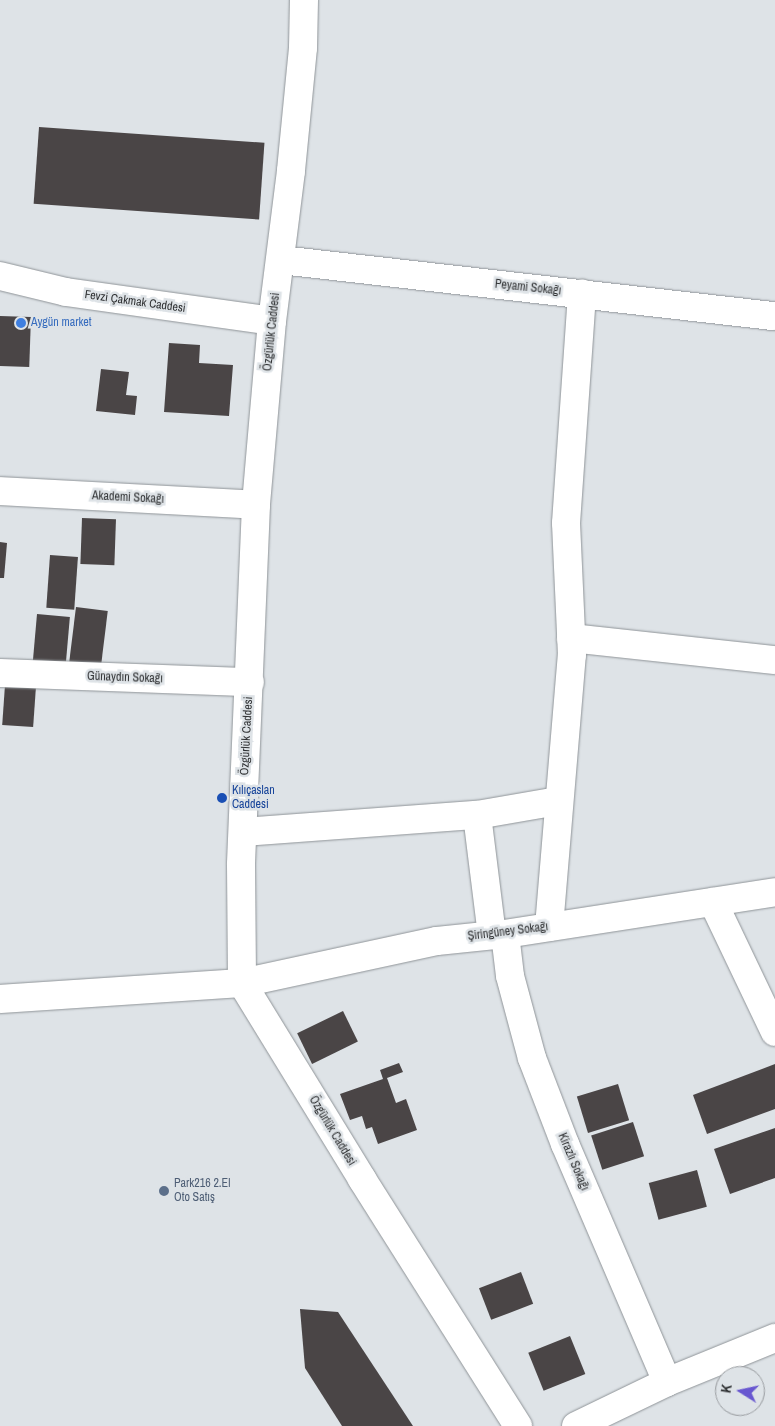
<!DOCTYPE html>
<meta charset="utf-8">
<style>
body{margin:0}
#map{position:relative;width:775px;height:1426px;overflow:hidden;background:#dee3e7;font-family:"Archivo Narrow",sans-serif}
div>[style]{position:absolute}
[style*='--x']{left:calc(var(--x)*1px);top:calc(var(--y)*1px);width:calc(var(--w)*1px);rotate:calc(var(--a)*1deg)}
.building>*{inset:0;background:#4a4546;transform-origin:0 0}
.roads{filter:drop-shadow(0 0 1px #8f9498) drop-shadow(0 0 1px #8f9498)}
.street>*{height:28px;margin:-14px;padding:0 14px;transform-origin:14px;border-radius:14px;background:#fff}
.secondary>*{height:28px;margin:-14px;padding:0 14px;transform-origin:14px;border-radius:14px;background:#fff}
.dots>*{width:14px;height:14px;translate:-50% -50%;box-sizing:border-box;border:2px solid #dee3e7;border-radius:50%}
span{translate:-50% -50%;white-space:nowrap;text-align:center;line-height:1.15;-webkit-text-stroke:5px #dee3e7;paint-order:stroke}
.street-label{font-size:12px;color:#2e3032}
.shop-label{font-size:12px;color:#366cbe}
.left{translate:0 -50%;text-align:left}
.transit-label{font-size:12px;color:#164399}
.service-label{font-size:12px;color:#4e5e75}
.north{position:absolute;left:715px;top:1366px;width:50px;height:50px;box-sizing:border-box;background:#dee3e7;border:1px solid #989b9f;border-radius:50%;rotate:280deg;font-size:14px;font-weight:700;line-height:20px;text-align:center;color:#2e3032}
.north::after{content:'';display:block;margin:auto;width:18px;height:22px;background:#6857d0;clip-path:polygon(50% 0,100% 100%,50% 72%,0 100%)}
</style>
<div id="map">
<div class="building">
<i style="left:39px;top:127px;width:226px;height:77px;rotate:4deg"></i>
<i style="left:0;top:316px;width:31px;height:50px;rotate:2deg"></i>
<i style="clip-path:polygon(169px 343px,200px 345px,199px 363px,233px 365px,229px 416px,164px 412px)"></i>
<i style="clip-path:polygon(101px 369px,129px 372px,126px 395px,137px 396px,135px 415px,96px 411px)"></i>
<i style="left:82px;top:518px;width:34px;height:46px;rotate:2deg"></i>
<i style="clip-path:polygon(0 542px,7px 543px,4px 578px,0 578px)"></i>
<i style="left:50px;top:555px;width:28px;height:53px;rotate:4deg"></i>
<i style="left:76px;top:607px;width:32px;height:57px;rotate:7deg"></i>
<i style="left:37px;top:614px;width:33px;height:47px;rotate:5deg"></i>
<i style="left:5px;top:685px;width:31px;height:40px;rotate:4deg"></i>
<i style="left:343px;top:1011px;width:34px;height:51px;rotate:64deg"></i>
<i style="clip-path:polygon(399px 1063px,403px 1072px,387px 1078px,396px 1103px,406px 1099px,417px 1130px,378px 1144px,372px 1127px,366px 1129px,362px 1116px,350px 1120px,340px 1094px,383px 1079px,380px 1070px)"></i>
<i style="clip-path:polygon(775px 1064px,775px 1109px,707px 1134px,693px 1095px)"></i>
<i style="left:618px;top:1084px;width:38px;height:43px;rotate:73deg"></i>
<i style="left:633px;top:1122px;width:36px;height:44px;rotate:72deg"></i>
<i style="clip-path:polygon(775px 1128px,775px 1178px,730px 1194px,714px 1149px)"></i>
<i style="left:697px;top:1170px;width:38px;height:50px;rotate:75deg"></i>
<i style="left:521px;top:1272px;width:34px;height:45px;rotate:69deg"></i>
<i style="clip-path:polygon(300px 1309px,338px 1312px,413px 1426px,342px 1426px,305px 1368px)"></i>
<i style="left:570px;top:1336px;width:41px;height:45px;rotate:68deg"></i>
</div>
<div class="roads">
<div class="street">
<i style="--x:281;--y:260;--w:497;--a:6.5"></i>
<i style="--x:0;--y:276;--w:68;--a:13.6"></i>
<i style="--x:66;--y:292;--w:208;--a:8"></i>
<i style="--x:0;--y:491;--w:256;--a:3.1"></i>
<i style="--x:571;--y:638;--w:205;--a:6.2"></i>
<i style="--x:0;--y:673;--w:250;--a:2.1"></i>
<i style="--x:477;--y:815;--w:121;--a:82.9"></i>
<i style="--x:243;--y:832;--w:235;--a:-4.2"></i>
<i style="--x:477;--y:815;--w:82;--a:-9.8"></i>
<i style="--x:713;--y:902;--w:144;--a:64.5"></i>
<i style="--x:549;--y:927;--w:273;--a:-85.2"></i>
<i style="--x:572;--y:655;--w:132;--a:-92.6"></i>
<i style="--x:566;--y:523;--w:230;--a:-86"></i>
<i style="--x:505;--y:934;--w:42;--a:83.2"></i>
<i style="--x:510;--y:976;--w:85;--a:75"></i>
<i style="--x:532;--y:1058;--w:92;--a:69"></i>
<i style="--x:565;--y:1144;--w:259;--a:66.8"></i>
<i style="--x:242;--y:983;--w:199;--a:-12.2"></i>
<i style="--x:437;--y:941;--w:68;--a:-5.9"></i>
<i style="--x:505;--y:934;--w:273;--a:-8.8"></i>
<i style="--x:576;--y:1426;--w:101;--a:-25.8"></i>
<i style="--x:667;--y:1382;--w:117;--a:-22.2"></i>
</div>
<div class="secondary">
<i style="--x:304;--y:0;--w:48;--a:91.2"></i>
<i style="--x:303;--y:48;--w:124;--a:95.6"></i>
<i style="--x:291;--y:171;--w:151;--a:97.2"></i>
<i style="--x:272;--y:321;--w:185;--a:95"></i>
<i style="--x:256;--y:505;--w:360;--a:92.4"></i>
<i style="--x:241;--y:865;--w:118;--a:89.5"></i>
<i style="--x:242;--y:983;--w:230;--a:58.5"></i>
<i style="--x:362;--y:1179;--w:292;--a:57.7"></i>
<i style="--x:0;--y:999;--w:243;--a:-3.8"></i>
</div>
</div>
<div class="dots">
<i style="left:21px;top:323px;background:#3f7fe0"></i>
<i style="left:222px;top:798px;background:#1a4fb4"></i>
<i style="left:164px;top:1191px;background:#5c6f8a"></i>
</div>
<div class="street-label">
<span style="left:528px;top:288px;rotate:6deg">Peyami Sokağı</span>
<span style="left:135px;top:302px;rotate:8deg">Fevzi Çakmak Caddesi</span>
<span style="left:272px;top:332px;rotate:-84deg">Özgürlük Caddesi</span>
<span style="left:128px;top:498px;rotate:3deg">Akademi Sokağı</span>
<span style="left:125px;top:678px;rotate:2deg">Günaydın Sokağı</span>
<span style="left:247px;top:736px;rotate:-87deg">Özgürlük Caddesi</span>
<span style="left:508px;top:932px;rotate:-7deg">Şiringüney Sokağı</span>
<span style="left:332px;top:1131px;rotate:59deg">Özgürlük Caddesi</span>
<span style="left:573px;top:1162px;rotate:67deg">Kirazlı Sokağı</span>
</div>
<div class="shop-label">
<span class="left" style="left:31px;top:323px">Aygün market</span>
</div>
<div class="transit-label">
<span class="left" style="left:232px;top:798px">Kılıçaslan<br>Caddesi</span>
</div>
<div class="service-label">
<span class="left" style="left:174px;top:1191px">Park216 2.El<br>Oto Satış</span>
</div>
<div class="north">K</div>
</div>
